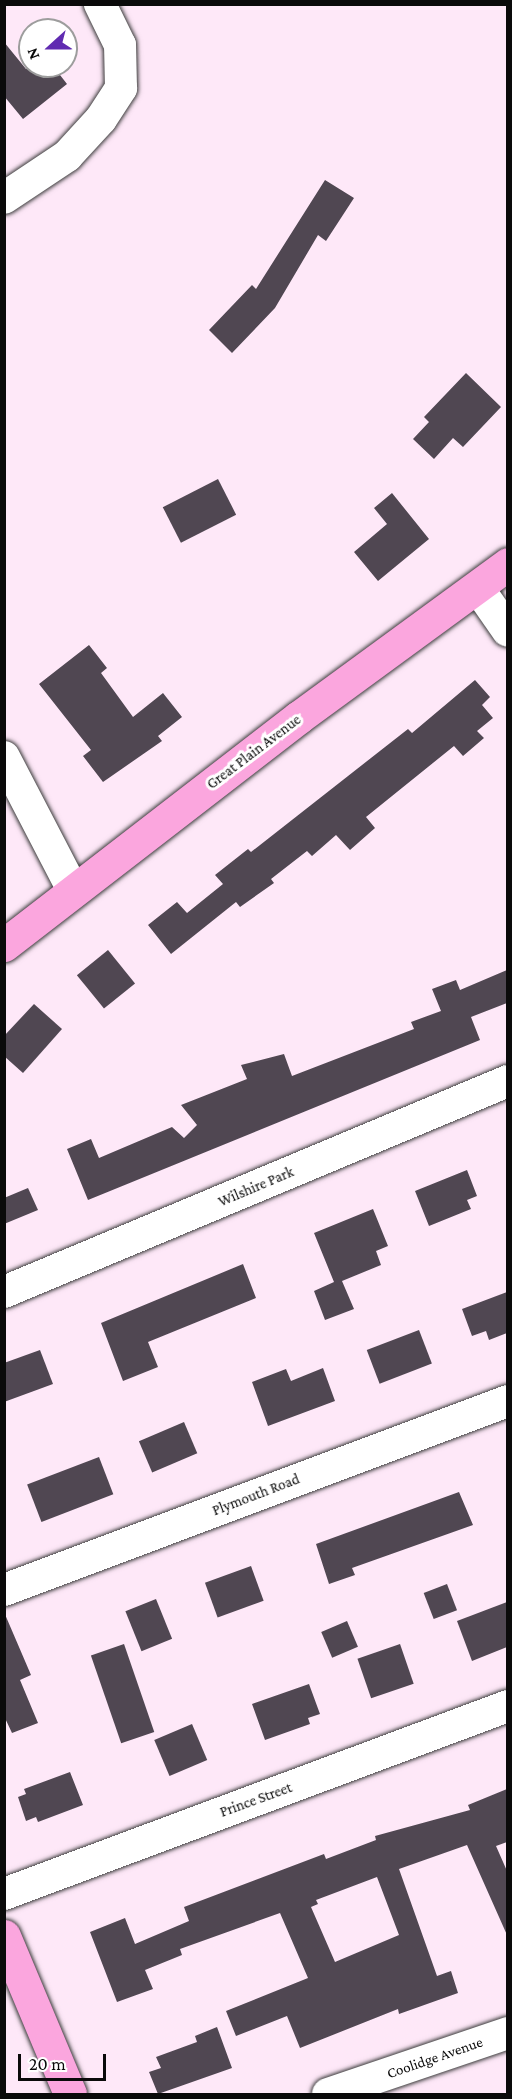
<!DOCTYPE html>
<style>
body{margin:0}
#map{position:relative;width:512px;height:2099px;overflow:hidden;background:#fee8f8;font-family:"Crimson Pro",serif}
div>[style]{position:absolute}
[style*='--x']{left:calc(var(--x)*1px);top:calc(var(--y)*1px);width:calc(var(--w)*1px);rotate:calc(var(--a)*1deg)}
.building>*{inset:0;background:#504752;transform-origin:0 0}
.roads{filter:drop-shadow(0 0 2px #3d3d3d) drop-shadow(0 0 2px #3d3d3d)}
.street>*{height:32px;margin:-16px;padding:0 16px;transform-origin:16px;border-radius:16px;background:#fff}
.secondary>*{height:33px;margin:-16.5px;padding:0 16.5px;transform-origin:16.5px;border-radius:16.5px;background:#fba6de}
span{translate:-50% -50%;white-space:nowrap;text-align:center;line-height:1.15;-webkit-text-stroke:6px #fff;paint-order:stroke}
.street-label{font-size:15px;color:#0a0a0a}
.frame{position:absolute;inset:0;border:6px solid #0a0a0a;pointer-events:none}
.north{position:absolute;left:18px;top:18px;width:60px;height:60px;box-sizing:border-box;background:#fff;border:2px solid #9d9d9d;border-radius:50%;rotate:249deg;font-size:16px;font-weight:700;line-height:24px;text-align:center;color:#0a0a0a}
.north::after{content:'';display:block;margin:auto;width:21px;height:27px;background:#602bb1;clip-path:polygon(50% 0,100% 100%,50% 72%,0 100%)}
.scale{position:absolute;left:18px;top:2054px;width:88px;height:27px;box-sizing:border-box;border:3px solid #0a0a0a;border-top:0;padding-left:8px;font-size:18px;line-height:21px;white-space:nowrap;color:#0a0a0a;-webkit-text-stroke:4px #fff;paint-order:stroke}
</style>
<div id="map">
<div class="building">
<i style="clip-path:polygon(4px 42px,26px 69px,53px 66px,67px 84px,23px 119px,4px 96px)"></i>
<i style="clip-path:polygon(325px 180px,354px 198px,326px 241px,318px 235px,275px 308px,232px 353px,209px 330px,252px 285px,256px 289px)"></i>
<i style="clip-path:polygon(466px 373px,501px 407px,463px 447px,453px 438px,434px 459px,413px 439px,429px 422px,424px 417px)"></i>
<i style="left:218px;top:479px;width:40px;height:62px;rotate:63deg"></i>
<i style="clip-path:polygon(392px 493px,429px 539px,378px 581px,354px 552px,387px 524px,374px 508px)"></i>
<i style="clip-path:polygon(89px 645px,107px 668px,101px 673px,133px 717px,163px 693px,182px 717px,158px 736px,162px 741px,103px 782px,83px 756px,91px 750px,39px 684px)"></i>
<i style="clip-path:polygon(475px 680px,490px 697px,482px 705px,493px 718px,477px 731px,484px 738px,463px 756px,454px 746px,366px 817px,375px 828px,350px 850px,336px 835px,312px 856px,307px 851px,271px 879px,274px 883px,240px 907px,236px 902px,171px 954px,148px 925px,177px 902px,187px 913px,223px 884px,215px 875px,248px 849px,251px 852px,408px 729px,412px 733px)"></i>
<i style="left:108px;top:950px;width:43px;height:40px;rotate:51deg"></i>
<i style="clip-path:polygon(507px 970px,507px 1003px,471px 1017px,480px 1040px,88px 1200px,67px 1149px,91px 1139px,99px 1158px,172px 1127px,184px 1138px,197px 1125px,181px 1105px,247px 1079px,241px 1065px,284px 1054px,292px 1076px,414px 1029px,411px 1022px,441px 1011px,432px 989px,456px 980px,460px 990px)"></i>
<i style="clip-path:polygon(34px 1004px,62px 1029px,23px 1073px,4px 1056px,4px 1036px)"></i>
<i style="clip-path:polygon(467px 1170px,477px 1196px,467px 1200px,471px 1209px,429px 1226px,415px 1191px)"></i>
<i style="clip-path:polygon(28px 1188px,38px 1210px,4px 1224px,4px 1198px)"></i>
<i style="clip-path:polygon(373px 1209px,388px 1246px,376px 1251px,381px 1265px,342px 1281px,354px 1309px,325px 1320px,314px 1291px,334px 1282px,314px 1233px)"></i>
<i style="clip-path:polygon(243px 1264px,256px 1298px,148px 1342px,158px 1367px,123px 1381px,101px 1323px)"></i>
<i style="clip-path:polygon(507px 1292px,507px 1333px,489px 1340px,486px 1331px,472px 1336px,462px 1309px)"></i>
<i style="left:419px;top:1330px;width:36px;height:56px;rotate:69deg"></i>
<i style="clip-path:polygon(40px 1350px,53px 1384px,4px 1402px,4px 1363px)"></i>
<i style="clip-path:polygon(323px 1368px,335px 1401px,268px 1426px,252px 1382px,286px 1369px,291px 1381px)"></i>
<i style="left:184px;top:1422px;width:34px;height:49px;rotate:67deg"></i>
<i style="left:99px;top:1457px;width:40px;height:77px;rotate:69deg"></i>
<i style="clip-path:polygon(459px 1492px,473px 1525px,352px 1568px,355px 1575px,329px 1584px,316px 1544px)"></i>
<i style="left:251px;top:1566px;width:37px;height:49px;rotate:70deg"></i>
<i style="left:447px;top:1584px;width:28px;height:25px;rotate:69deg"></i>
<i style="left:156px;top:1599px;width:43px;height:33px;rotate:68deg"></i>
<i style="clip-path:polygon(507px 1602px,507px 1647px,472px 1661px,457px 1621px)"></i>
<i style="clip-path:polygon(4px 1612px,31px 1675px,20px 1680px,38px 1723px,12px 1733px,4px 1716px)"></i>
<i style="left:347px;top:1621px;width:28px;height:28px;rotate:67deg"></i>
<i style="left:124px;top:1644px;width:93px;height:35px;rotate:71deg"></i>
<i style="left:400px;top:1644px;width:42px;height:45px;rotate:71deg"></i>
<i style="clip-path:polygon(309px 1684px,320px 1714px,308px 1718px,310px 1724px,265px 1740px,252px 1704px)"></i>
<i style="left:192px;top:1724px;width:39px;height:41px;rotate:67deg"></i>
<i style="clip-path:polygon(70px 1772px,83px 1805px,38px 1822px,36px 1817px,26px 1821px,18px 1797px,26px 1794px,24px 1789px)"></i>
<i style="clip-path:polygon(evenodd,507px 1789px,507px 1842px,496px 1846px,507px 1871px,507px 1935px,467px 1845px,399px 1869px,437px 1976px,451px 1971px,458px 1993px,399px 2014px,398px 2009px,300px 2048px,287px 2016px,236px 2036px,226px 2011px,308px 1978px,280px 1913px,180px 1949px,182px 1955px,145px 1970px,153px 1989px,117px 2002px,90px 1932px,125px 1918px,135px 1944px,189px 1921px,184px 1907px,324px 1854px,326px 1859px,376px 1840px,375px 1836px,470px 1810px,468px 1805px,507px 1789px,377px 1877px,399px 1935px,335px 1962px,311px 1907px,318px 1904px,316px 1900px,377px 1877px)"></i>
<i style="clip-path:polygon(217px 2027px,232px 2068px,158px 2094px,149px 2072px,161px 2068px,156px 2057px,197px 2042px,195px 2036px)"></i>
</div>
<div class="roads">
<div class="street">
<i style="--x:4;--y:198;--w:76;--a:-33.7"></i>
<i style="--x:67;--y:156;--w:50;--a:-47.4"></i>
<i style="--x:101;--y:119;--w:37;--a:-57"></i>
<i style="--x:121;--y:88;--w:43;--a:-91.3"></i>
<i style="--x:120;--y:45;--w:46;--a:-116"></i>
<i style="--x:478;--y:588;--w:52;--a:55.1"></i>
<i style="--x:4;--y:757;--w:150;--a:62.6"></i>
<i style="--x:4;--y:1292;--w:546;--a:-22.72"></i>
<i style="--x:4;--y:1590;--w:538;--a:-20.56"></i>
<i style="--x:4;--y:1894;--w:538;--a:-20.46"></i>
<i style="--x:328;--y:2094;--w:190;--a:-18.7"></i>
</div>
<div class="secondary">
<i style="--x:4;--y:945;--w:373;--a:-37.7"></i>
<i style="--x:299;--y:717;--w:259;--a:-36.2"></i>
<i style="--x:4;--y:1936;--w:171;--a:67.3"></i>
</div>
</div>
<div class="street-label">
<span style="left:254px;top:752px;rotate:-37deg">Great Plain Avenue</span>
<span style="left:256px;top:1187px;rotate:-23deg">Wilshire Park</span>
<span style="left:256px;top:1495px;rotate:-21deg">Plymouth Road</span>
<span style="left:256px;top:1800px;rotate:-20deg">Prince Street</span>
<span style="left:435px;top:2058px;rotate:-19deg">Coolidge Avenue</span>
</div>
<div class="frame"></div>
<div class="north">N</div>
<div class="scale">20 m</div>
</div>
